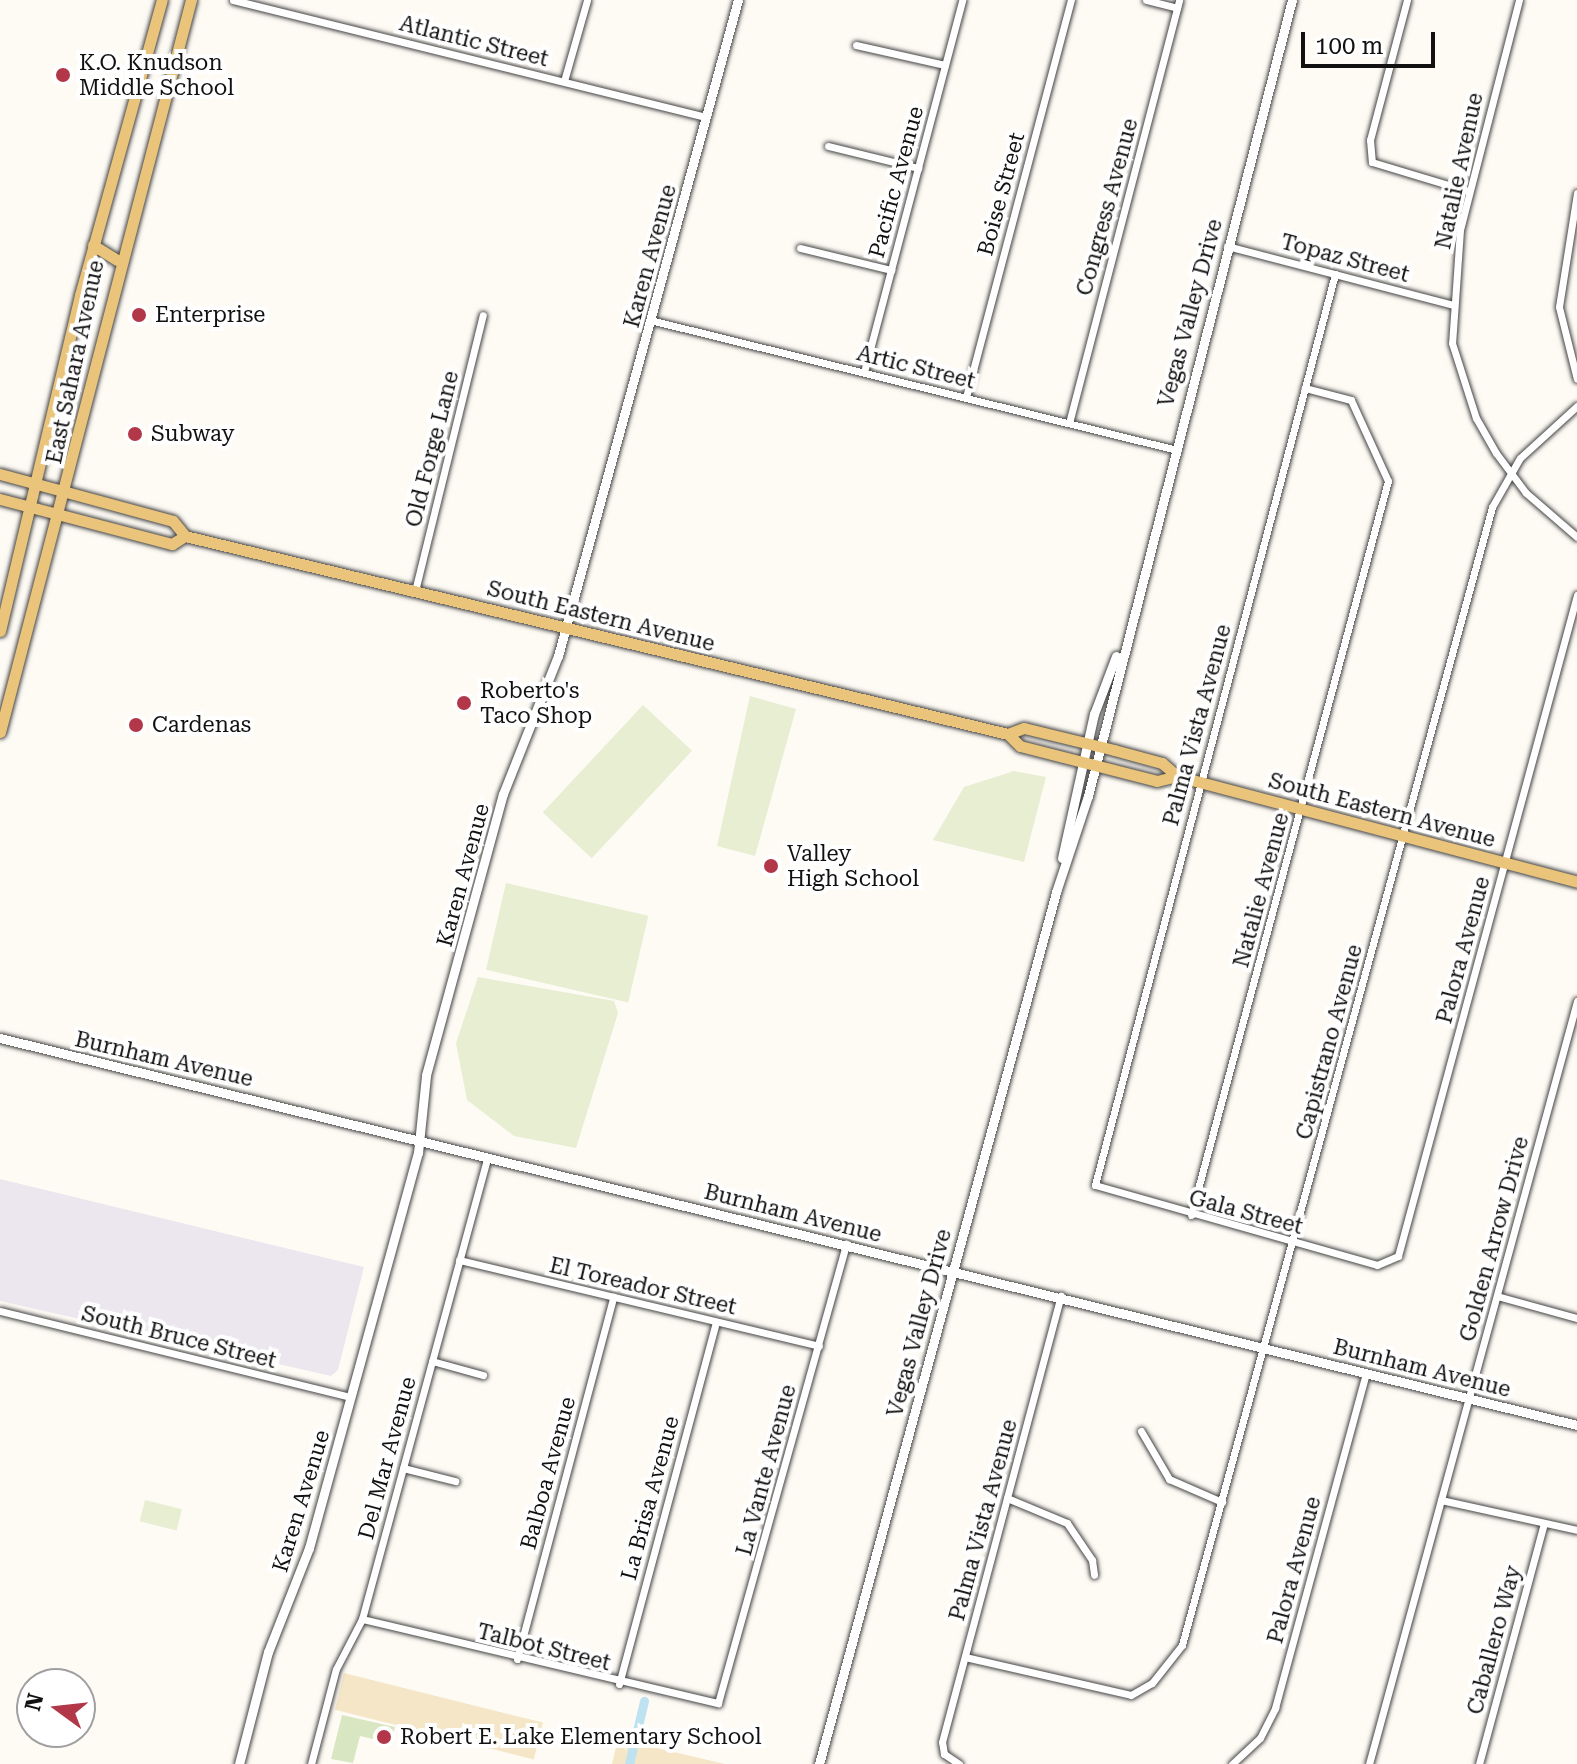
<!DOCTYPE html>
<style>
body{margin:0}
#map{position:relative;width:1577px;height:1764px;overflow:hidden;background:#fefbf5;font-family:"Roboto Serif",serif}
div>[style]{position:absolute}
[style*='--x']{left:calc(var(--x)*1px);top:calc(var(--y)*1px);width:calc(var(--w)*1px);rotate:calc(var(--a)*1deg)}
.industrial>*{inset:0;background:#ece7ee}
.green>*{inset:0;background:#d8e6c2}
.sand>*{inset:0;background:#f5e6c7;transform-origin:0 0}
.pitch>*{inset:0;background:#e7eed2;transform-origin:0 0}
.canal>*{height:9px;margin:-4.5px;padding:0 4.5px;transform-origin:4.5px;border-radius:4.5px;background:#bfe2f0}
.roads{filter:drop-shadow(0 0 2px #444) drop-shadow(0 0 2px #444)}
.minor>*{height:7px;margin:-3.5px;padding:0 3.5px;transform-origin:3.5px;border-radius:3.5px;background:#fff}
.tertiary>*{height:9px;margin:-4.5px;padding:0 4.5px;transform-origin:4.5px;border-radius:4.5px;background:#fff}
.primary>*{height:11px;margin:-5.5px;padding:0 5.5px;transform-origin:5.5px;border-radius:5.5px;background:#e9c47a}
.dots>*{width:22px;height:22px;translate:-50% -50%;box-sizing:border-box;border:4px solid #fff;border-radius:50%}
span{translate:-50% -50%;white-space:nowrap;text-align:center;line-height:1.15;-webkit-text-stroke:8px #fff;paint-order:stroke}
.street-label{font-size:22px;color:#111}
.poi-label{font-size:22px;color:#111}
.left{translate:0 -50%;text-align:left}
.north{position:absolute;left:16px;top:1668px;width:80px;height:80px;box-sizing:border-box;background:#fff;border:2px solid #a0a0a0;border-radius:50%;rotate:285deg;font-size:22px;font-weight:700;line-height:32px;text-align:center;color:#111}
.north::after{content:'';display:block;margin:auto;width:28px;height:36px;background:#b23748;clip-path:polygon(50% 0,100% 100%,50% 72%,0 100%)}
.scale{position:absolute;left:1301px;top:32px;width:134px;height:36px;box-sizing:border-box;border:4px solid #111;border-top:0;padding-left:10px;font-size:24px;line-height:28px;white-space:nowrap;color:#111;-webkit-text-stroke:6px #fff;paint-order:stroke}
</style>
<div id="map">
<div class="industrial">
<i style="clip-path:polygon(0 1179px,364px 1267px,338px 1370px,331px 1376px,0 1301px)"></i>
</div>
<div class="green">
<i style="clip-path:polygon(342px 1715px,395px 1727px,391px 1743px,360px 1736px,353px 1763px,331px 1759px)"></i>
</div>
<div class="sand">
<i style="left:344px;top:1673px;width:205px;height:38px;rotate:14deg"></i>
<i style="clip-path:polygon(618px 1739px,725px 1764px,612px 1764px)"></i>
</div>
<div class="pitch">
<i style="clip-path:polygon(750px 696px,796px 709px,755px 856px,717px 846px)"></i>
<i style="left:643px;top:705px;width:67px;height:147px;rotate:43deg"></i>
<i style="clip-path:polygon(1014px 771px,1046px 777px,1024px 862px,933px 840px,964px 787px)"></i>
<i style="left:506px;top:883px;width:146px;height:89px;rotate:13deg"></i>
<i style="clip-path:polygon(478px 977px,614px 1001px,618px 1013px,576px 1148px,514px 1136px,467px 1100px,456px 1043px)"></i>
<i style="left:145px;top:1500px;width:38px;height:22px;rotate:14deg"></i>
</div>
<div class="canal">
<i style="--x:629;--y:1764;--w:65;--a:-76.6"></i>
</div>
<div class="roads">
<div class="minor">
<i style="--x:233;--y:0;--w:487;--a:13.9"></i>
<i style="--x:1146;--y:0;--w:32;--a:14"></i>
<i style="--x:1407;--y:0;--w:145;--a:104.8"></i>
<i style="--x:1370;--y:140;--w:22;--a:85"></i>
<i style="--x:1372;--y:162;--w:100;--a:16.8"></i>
<i style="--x:1519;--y:0;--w:237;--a:104.4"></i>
<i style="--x:1460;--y:230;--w:113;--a:94"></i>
<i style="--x:1452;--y:343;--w:79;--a:72.3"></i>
<i style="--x:1476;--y:418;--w:40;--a:60.3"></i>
<i style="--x:1496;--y:453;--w:50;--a:53.1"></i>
<i style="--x:1526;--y:493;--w:67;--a:40.8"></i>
<i style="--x:856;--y:45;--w:91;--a:12.7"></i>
<i style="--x:564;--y:81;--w:84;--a:-74.1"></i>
<i style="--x:828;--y:146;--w:93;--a:13.7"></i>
<i style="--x:1577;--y:193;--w:115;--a:99"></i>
<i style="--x:1559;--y:307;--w:74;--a:76"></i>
<i style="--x:1227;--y:246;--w:234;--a:14.6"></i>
<i style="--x:800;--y:248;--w:94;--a:13.6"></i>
<i style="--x:1335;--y:274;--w:942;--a:104.76"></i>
<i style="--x:1095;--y:1185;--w:293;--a:15.8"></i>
<i style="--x:1377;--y:1265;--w:23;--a:-23"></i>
<i style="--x:1398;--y:1256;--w:685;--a:-74.85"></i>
<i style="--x:650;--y:320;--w:539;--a:13.86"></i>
<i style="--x:864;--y:372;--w:385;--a:-75.2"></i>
<i style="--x:966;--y:397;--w:411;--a:-75.2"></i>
<i style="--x:1069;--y:423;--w:437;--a:-75.4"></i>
<i style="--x:415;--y:591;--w:284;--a:-76.2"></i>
<i style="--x:1191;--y:1215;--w:760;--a:-74.98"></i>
<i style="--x:1388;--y:481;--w:89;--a:-114.6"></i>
<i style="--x:1351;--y:400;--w:48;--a:-165.4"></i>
<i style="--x:459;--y:1260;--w:370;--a:13.4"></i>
<i style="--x:1497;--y:1296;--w:83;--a:15.4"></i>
<i style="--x:0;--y:1311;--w:360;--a:13.8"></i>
<i style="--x:432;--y:1361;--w:53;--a:15.4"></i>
<i style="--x:1141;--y:1431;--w:56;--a:59.7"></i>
<i style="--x:1169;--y:1479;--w:58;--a:23.5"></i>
<i style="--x:403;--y:1468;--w:54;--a:14"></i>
<i style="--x:1007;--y:1498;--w:65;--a:22.6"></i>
<i style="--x:1067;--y:1523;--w:45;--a:56"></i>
<i style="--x:1092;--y:1560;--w:15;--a:82"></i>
<i style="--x:1441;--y:1500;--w:139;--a:12.4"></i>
<i style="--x:362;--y:1619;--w:366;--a:13.3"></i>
<i style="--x:718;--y:1703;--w:477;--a:-74.4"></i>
<i style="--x:965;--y:1657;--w:170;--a:12.9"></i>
<i style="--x:1131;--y:1695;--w:24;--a:-30"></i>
<i style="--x:1152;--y:1683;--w:48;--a:-51.7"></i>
<i style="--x:1182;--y:1645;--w:1179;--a:-74.76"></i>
<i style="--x:1492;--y:507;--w:56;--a:-60.3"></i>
<i style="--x:1520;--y:458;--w:77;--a:-42.4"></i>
<i style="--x:517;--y:1659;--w:375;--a:-75.1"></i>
<i style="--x:619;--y:1684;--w:375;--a:-75"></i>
<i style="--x:311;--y:1764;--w:98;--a:-75.3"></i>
<i style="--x:336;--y:1669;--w:56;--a:-62.5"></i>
<i style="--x:362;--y:1619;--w:478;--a:-74.8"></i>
<i style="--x:959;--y:1764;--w:18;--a:-146"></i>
<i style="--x:944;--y:1754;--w:12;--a:-99"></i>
<i style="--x:942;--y:1742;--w:462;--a:-75.1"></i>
<i style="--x:1232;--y:1764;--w:38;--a:-43"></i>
<i style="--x:1260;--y:1738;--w:34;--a:-63"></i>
<i style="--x:1275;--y:1708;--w:347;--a:-74.8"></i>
<i style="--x:1369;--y:1764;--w:791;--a:-74.75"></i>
<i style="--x:1479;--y:1764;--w:246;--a:-74.9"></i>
</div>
<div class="tertiary">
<i style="--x:1062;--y:858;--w:148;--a:-77.5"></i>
<i style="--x:1094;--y:714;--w:62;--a:-69.2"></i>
<i style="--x:0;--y:1038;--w:1624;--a:13.79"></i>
<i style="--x:239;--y:1764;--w:116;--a:-75.5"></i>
<i style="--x:268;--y:1652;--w:112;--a:-68.5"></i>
<i style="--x:309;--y:1548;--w:410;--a:-74.6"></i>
<i style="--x:418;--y:1153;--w:78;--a:-84.1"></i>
<i style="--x:426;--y:1075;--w:291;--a:-74.7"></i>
<i style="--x:503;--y:794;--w:149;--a:-68.3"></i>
<i style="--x:558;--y:656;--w:680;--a:-74.66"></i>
<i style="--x:819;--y:1764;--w:904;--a:-74.79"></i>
<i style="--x:1056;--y:892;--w:101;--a:-71.6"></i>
<i style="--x:1088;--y:796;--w:822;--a:-75.63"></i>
</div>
<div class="primary">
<i style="--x:93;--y:245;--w:28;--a:32"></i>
<i style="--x:0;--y:474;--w:179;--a:15.2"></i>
<i style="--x:173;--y:521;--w:19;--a:51"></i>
<i style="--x:185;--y:536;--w:846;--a:13.53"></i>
<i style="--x:1008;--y:734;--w:17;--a:45"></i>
<i style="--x:1020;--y:746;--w:141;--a:14.3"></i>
<i style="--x:1157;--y:781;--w:21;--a:-14"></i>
<i style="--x:0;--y:499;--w:178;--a:14.7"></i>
<i style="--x:172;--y:544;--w:15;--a:-32"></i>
<i style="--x:0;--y:631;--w:345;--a:-76.6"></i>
<i style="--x:80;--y:295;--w:306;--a:-74.5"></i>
<i style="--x:0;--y:732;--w:757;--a:-75.38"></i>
<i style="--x:1008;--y:734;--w:17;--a:-21"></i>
<i style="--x:1024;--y:728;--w:93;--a:13.7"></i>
<i style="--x:1114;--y:750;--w:50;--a:15.2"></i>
<i style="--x:1162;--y:763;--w:20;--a:41"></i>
<i style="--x:1177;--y:776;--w:414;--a:14.8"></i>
</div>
</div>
<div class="dots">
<i style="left:63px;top:75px;background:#b23748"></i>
<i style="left:139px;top:315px;background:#b23748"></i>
<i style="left:135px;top:434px;background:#b23748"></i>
<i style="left:464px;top:703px;background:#b23748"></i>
<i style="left:136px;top:725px;background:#b23748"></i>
<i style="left:771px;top:866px;background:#b23748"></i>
<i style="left:384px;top:1737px;background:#b23748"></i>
</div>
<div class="street-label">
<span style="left:474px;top:41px;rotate:14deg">Atlantic Street</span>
<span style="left:1459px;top:171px;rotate:-78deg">Natalie Avenue</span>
<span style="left:896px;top:182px;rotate:-75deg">Pacific Avenue</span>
<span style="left:1001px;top:194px;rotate:-75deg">Boise Street</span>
<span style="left:1107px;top:207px;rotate:-75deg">Congress Avenue</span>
<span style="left:650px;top:256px;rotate:-75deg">Karen Avenue</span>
<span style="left:1345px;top:258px;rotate:15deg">Topaz Street</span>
<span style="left:1190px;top:313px;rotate:-75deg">Vegas Valley Drive</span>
<span style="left:75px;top:362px;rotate:-78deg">East Sahara Avenue</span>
<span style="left:916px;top:367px;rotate:14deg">Artic Street</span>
<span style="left:432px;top:449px;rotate:-76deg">Old Forge Lane</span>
<span style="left:601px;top:616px;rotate:14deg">South Eastern Avenue</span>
<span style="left:1197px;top:725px;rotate:-75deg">Palma Vista Avenue</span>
<span style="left:1382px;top:810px;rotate:15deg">South Eastern Avenue</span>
<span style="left:463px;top:875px;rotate:-75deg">Karen Avenue</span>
<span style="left:1261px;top:890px;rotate:-75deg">Natalie Avenue</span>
<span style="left:1463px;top:950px;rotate:-75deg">Palora Avenue</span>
<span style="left:1329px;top:1042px;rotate:-75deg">Capistrano Avenue</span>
<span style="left:164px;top:1059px;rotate:13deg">Burnham Avenue</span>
<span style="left:1246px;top:1212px;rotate:15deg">Gala Street</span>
<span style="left:793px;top:1213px;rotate:14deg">Burnham Avenue</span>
<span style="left:1494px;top:1239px;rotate:-75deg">Golden Arrow Drive</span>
<span style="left:643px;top:1286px;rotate:13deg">El Toreador Street</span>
<span style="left:919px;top:1323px;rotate:-75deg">Vegas Valley Drive</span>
<span style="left:179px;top:1337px;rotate:14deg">South Bruce Street</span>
<span style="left:1422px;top:1368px;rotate:14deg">Burnham Avenue</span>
<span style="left:387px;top:1458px;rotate:-75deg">Del Mar Avenue</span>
<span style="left:766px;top:1470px;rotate:-75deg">La Vante Avenue</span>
<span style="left:548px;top:1473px;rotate:-75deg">Balboa Avenue</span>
<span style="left:650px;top:1498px;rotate:-75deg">La Brisa Avenue</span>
<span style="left:301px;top:1501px;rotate:-73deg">Karen Avenue</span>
<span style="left:983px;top:1520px;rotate:-75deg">Palma Vista Avenue</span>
<span style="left:1294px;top:1570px;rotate:-75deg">Palora Avenue</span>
<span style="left:1494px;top:1640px;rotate:-75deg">Caballero Way</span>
<span style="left:544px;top:1647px;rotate:14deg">Talbot Street</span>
</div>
<div class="poi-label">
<span class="left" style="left:79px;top:75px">K.O. Knudson<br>Middle School</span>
<span class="left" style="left:155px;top:315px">Enterprise</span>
<span class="left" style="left:151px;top:434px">Subway</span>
<span class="left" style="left:480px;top:703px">Roberto's<br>Taco Shop</span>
<span class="left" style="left:152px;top:725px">Cardenas</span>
<span class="left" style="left:787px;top:866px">Valley<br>High School</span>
<span class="left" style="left:400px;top:1737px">Robert E. Lake Elementary School</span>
</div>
<div class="north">N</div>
<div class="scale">100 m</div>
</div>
